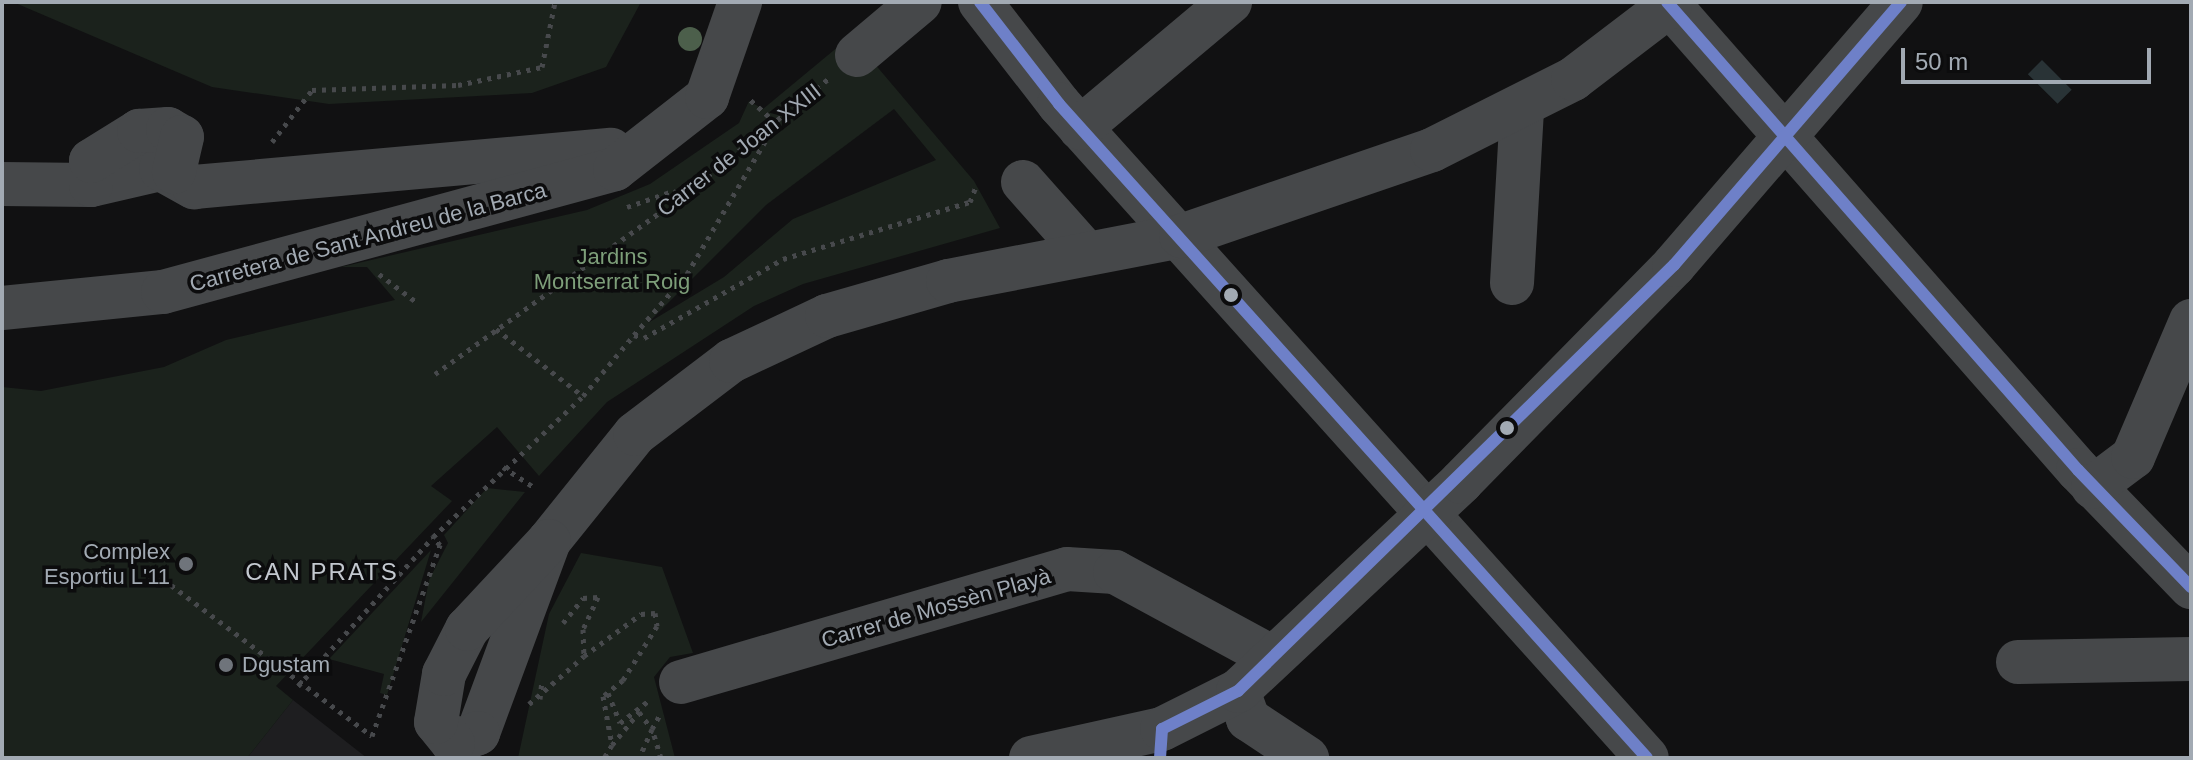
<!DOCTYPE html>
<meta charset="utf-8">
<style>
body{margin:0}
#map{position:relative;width:2193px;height:760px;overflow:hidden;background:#111112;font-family:Helvetica,sans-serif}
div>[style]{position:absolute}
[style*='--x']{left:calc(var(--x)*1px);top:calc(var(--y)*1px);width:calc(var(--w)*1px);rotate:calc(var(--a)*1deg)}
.built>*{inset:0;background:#1e1e20}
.green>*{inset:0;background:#1b221c}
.water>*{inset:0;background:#293336;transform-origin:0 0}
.path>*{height:5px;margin-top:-2.5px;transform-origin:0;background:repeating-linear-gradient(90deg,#47494c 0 4px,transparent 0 10px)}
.minor>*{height:44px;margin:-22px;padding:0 22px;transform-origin:22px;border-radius:22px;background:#46484a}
.bus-1>*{height:12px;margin:-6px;padding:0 6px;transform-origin:6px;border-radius:6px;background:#6e80c8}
.trees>*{width:24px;height:24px;margin:-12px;border-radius:50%;background:#4c5f4b}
.dots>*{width:22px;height:22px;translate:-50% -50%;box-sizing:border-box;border:4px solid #0c0c0d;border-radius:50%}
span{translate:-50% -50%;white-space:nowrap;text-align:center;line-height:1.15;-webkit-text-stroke:7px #0c0c0d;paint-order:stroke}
.street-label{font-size:22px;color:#a2aab3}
.park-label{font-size:22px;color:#7d9e79}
.poi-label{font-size:22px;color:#a2aab3}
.right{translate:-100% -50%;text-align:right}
.left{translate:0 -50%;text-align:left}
.neighbourhood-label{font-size:24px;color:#c3c8cf;letter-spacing:2px}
.frame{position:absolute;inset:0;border:4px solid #a2aab3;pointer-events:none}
.scale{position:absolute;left:1901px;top:48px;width:250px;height:36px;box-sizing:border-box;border:4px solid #a2aab3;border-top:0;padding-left:10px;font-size:24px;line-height:28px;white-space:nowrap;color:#a2aab3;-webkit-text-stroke:6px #0c0c0d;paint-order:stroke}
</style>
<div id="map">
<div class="built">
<i style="clip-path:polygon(293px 700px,367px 758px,247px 758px)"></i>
</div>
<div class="green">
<i style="clip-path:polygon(13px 2px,641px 2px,606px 67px,532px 93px,329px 104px,212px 87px)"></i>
<i style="clip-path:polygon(evenodd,851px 36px,974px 181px,1000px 228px,803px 284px,754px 306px,607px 402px,539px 476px,497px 427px,431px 486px,452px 501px,276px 686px,293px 700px,247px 758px,2px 758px,2px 387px,41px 391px,164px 367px,226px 340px,395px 300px,367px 267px,341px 267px,587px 210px,650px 184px,739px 123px,749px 101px,763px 109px,851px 36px,894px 109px,936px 160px,793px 219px,724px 277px,648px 323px,766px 205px,894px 109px)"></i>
<i style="clip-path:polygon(487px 488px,525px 492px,421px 622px,429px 580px,448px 543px,444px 535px)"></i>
<i style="clip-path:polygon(431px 550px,387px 695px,380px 693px,384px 674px,329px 659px)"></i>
<i style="clip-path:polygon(581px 553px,662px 567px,693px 653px,670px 657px,654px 677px,675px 758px,518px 758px,549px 614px)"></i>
</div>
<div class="water">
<i style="left:2042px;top:60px;width:42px;height:20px;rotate:45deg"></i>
</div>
<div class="path">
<i style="--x:272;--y:142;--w:66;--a:-52.4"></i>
<i style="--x:312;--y:90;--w:146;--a:-2"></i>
<i style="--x:458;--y:85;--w:86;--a:-12.1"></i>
<i style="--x:542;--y:67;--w:66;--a:-78.7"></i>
<i style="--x:627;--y:207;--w:49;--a:-19.2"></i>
<i style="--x:673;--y:191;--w:12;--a:20"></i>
<i style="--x:379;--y:274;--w:45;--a:36.9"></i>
<i style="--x:496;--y:329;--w:110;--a:37.6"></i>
<i style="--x:634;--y:335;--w:81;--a:-49"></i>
<i style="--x:687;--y:274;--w:175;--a:-59.5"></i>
<i style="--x:776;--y:123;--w:38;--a:-138"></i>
<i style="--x:435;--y:374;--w:307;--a:-35.7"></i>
<i style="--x:684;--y:195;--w:189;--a:-38.8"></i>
<i style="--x:503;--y:467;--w:35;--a:33"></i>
<i style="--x:171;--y:585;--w:251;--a:36.9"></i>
<i style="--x:372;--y:736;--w:203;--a:-70.4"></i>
<i style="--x:440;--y:545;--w:11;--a:-131"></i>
<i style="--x:433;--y:537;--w:206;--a:-43.2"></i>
<i style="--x:583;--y:396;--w:80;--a:-50.1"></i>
<i style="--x:634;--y:335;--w:10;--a:17"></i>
<i style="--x:644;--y:338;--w:160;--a:-29.6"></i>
<i style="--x:783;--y:259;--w:195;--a:-17"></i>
<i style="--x:970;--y:202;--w:17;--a:-69"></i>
<i style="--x:563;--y:623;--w:32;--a:-51"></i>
<i style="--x:583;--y:598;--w:15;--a:-4"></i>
<i style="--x:598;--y:597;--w:35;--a:115"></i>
<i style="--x:583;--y:629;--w:27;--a:88"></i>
<i style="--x:584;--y:656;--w:71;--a:-36.4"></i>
<i style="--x:641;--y:614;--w:14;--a:-4"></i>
<i style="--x:655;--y:613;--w:13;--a:81"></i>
<i style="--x:657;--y:626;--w:64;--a:122.2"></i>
<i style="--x:623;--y:680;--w:26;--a:141"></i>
<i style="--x:603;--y:696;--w:50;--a:79.6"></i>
<i style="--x:612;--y:745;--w:15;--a:122"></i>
<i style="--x:298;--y:686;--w:201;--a:-47.8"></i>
<i style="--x:608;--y:693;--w:32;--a:68"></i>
<i style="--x:620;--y:723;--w:37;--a:-38"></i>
<i style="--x:540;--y:699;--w:18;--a:-84"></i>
<i style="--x:529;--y:704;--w:73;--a:-41.1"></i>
<i style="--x:612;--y:745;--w:43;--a:-50.7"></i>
<i style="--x:639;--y:712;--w:21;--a:53"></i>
<i style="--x:652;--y:729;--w:32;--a:114"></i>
<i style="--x:661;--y:758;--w:30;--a:-107"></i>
<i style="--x:652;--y:729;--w:18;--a:-61"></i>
</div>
<div class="minor">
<i style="--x:980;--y:2;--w:129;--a:52.2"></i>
<i style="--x:1059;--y:104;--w:879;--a:48.04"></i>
<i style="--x:1667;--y:2;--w:623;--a:48.71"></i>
<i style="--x:2078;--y:470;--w:163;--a:46"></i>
<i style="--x:857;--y:55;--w:82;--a:-40.1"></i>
<i style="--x:1080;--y:128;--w:196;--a:-40"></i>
<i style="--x:1023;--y:182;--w:96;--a:48.4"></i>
<i style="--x:2;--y:184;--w:89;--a:0.6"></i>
<i style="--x:91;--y:185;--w:72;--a:-12.9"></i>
<i style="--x:161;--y:169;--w:38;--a:29"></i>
<i style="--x:194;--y:187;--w:419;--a:-5.1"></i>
<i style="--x:91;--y:185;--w:24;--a:-90"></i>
<i style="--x:91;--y:161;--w:57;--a:-32"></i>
<i style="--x:139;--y:131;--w:29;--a:-4"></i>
<i style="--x:168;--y:129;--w:16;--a:30"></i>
<i style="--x:182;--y:137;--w:36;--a:103"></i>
<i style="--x:1512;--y:283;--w:175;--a:-86.7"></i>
<i style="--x:2;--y:308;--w:162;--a:-5.7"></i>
<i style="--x:163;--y:292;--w:468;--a:-15.2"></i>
<i style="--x:615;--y:169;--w:117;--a:-38"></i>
<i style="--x:707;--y:97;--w:101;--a:-70.8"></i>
<i style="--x:2093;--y:487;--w:50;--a:-36.9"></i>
<i style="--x:2133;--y:457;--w:148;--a:-66.9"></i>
<i style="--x:549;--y:541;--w:137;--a:-51.2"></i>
<i style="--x:635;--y:434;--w:121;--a:-37.2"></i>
<i style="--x:731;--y:361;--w:106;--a:-25.1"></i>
<i style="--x:827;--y:316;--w:126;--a:-16.1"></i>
<i style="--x:948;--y:281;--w:237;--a:-10.9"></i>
<i style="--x:1181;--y:236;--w:265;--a:-18.9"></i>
<i style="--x:1432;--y:150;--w:158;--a:-26.7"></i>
<i style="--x:1573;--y:79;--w:122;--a:-37.3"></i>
<i style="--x:549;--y:541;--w:205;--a:110.3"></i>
<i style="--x:478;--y:733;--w:27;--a:158"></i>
<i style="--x:453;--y:743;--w:27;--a:-129"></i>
<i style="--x:436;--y:722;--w:49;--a:-80.5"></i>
<i style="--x:444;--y:674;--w:51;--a:-62.9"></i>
<i style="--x:467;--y:629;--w:120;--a:-47"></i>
<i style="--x:2018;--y:662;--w:173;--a:-1"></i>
<i style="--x:681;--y:682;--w:402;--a:-16.3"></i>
<i style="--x:1067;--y:569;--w:48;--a:3.6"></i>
<i style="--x:1115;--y:572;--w:176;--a:28.5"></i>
<i style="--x:1238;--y:691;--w:30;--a:70"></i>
<i style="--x:1248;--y:719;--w:71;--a:33.5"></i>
<i style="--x:1031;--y:758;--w:134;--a:-12.5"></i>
<i style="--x:1162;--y:729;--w:85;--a:-26.6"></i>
<i style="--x:1238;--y:691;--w:306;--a:-43.1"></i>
<i style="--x:1461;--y:482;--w:304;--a:-45.5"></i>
<i style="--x:1674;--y:265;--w:347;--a:-49.2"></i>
</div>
<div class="bus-1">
<i style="--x:980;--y:2;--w:129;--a:52.2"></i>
<i style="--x:1059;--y:104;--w:879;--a:48.04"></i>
<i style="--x:1667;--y:2;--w:623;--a:48.71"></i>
<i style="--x:2078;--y:470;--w:163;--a:46"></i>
<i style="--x:1160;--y:758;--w:29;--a:-86"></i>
<i style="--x:1162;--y:729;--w:85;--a:-26.6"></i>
<i style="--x:1238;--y:691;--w:610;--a:-44.34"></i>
<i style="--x:1674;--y:265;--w:347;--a:-49.2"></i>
</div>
<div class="trees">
<i style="left:690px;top:39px"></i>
</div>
<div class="dots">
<i style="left:1231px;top:295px;background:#a2aab3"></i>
<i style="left:1507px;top:428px;background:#a2aab3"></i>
<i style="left:186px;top:564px;background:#6f747b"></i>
<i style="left:226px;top:665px;background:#6f747b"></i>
</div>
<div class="street-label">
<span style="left:739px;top:150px;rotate:-38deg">Carrer de Joan XXIII</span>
<span style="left:368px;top:237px;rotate:-15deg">Carretera de Sant Andreu de la Barca</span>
<span style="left:936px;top:608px;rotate:-16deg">Carrer de Mossèn Playà</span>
</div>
<div class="park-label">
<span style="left:612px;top:269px">Jardins<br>Montserrat Roig</span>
</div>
<div class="poi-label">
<span class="right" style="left:170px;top:564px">Complex<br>Esportiu L'11</span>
<span class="left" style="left:242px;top:665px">Dgustam</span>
</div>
<div class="neighbourhood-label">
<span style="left:322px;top:572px">CAN PRATS</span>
</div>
<div class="frame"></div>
<div class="scale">50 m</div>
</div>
